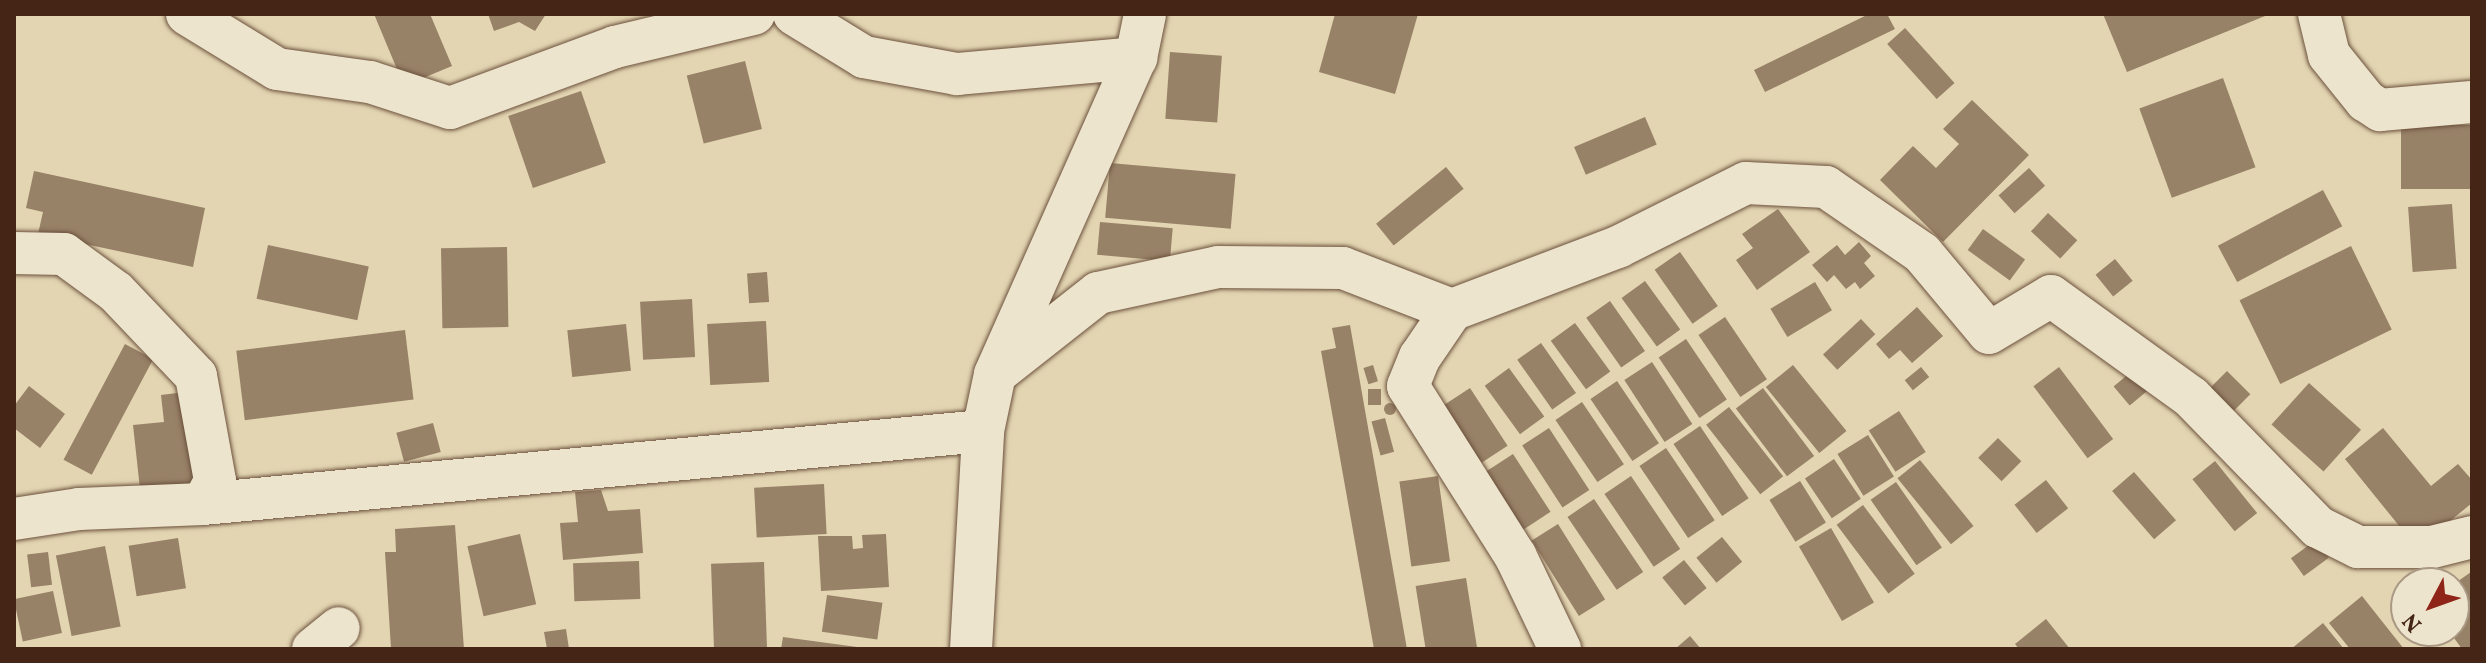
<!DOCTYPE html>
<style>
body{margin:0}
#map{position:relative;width:2486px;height:663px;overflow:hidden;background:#e3d5b2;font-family:Vollkorn,serif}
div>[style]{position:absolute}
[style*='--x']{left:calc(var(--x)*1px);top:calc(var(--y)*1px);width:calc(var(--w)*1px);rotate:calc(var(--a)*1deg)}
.building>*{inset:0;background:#978167;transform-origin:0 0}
.round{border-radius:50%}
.roads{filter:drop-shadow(0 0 2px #6c513d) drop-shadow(0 0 2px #6c513d)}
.minor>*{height:42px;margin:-21px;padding:0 21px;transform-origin:21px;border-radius:21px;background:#ede4cd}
span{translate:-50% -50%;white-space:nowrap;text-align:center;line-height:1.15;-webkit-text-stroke:7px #ede4cd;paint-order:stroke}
.frame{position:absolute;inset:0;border:16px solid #442516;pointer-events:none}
.north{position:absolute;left:2390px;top:567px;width:80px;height:80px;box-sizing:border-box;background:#ede4cd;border:2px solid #a99884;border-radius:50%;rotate:229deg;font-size:22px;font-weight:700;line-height:32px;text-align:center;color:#442516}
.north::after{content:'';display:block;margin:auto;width:28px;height:36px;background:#8f2418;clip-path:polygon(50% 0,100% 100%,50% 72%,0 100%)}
</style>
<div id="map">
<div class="building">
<i style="clip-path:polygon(374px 14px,430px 14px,452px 66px,404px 86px)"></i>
<i style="clip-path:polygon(488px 14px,546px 14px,535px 31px,519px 22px,494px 31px)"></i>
<i style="clip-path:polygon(1335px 14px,1418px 14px,1395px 94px,1319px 72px)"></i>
<i style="clip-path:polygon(1869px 14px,1887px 14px,1895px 29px,1765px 92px,1754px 70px)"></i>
<i style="clip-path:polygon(2103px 14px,2270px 14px,2127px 72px)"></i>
<i style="left:1905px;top:28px;width:74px;height:24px;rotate:48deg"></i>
<i style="left:1170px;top:52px;width:52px;height:67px;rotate:4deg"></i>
<i style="left:745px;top:61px;width:70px;height:60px;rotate:76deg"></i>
<i style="left:2223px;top:78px;width:95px;height:89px;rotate:70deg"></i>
<i style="left:581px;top:91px;width:76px;height:77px;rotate:71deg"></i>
<i style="clip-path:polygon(1972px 100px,2029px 155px,1943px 242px,1880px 180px,1913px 146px,1936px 168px,1959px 144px,1943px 129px)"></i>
<i style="left:1645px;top:117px;width:30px;height:77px;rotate:67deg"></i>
<i style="left:2472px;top:125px;width:64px;height:71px;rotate:90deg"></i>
<i style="left:1110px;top:163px;width:126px;height:55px;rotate:5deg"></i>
<i style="left:1446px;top:167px;width:28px;height:90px;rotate:51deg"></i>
<i style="left:2029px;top:168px;width:24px;height:41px;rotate:48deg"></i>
<i style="clip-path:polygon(34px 171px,205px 208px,193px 267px,38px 234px,43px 212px,26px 208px)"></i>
<i style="left:2323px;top:190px;width:41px;height:119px;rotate:62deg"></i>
<i style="left:2452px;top:204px;width:65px;height:44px;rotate:86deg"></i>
<i style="clip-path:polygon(1778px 209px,1810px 252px,1757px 290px,1736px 260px,1753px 248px,1742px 234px)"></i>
<i style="left:2048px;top:213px;width:40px;height:25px;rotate:43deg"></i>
<i style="left:1100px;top:222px;width:73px;height:33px;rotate:5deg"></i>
<i style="left:1983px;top:229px;width:52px;height:26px;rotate:36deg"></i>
<i style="clip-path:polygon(1859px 242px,1871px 256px,1864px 263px,1875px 276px,1860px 289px,1855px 282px,1846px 289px,1834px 275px,1827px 282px,1812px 265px,1837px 245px,1845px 255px)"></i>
<i style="left:268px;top:245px;width:103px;height:55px;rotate:12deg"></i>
<i style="left:2351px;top:246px;width:93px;height:124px;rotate:64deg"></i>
<i style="left:507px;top:247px;width:80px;height:66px;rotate:89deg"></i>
<i style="left:1680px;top:252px;width:66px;height:31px;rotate:55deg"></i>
<i style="left:2115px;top:259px;width:28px;height:25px;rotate:51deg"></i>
<i style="left:767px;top:272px;width:30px;height:20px;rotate:86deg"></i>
<i style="left:1645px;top:281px;width:60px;height:29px;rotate:54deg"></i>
<i style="left:1815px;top:282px;width:33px;height:52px;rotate:59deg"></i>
<i style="left:692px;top:299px;width:58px;height:52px;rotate:87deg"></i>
<i style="left:1610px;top:301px;width:61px;height:29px;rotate:55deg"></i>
<i style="clip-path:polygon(1917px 307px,1943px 336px,1912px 363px,1900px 350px,1889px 359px,1876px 344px)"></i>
<i style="left:1725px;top:317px;width:75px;height:32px;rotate:56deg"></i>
<i style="left:1861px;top:319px;width:21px;height:52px;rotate:47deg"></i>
<i style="left:766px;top:321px;width:61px;height:59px;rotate:87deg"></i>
<i style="left:1575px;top:323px;width:60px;height:30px;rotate:54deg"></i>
<i style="left:626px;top:324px;width:47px;height:59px;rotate:84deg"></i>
<i style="clip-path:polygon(1350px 325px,1407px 649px,1374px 649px,1321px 351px,1336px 348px,1332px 328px)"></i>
<i style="left:405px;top:330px;width:70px;height:170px;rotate:83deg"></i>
<i style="left:1686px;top:339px;width:73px;height:33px;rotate:56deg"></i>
<i style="left:1541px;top:343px;width:61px;height:29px;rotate:55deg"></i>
<i style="left:125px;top:344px;width:32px;height:131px;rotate:28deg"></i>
<i style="left:1652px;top:362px;width:74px;height:33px;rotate:57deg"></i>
<i style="left:1373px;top:365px;width:17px;height:10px;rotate:73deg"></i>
<i style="left:1793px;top:365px;width:85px;height:35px;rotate:51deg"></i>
<i style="left:1921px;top:367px;width:13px;height:21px;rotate:51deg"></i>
<i style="left:2059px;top:367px;width:90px;height:32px;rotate:53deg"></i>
<i style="left:1509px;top:368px;width:60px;height:30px;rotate:54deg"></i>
<i style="left:2132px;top:371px;width:25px;height:24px;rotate:50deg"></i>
<i style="left:2227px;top:371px;width:33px;height:24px;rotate:45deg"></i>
<i style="left:1617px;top:381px;width:75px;height:32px;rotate:56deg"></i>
<i style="left:2309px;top:383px;width:70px;height:56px;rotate:42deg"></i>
<i style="clip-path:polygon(29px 386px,65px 414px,40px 448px,14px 428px,14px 406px)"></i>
<i style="left:1470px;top:388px;width:69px;height:31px;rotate:57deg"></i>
<i style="left:1763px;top:388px;width:85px;height:34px;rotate:53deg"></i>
<i style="left:1368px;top:389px;width:13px;height:16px"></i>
<i style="clip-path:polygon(185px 392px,195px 483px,140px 489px,133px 425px,164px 422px,161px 395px)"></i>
<i style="left:1582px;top:402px;width:75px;height:32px;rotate:56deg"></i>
<i class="round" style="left:1384px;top:403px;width:12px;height:12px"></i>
<i style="left:1729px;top:407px;width:88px;height:29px;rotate:52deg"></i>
<i style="left:1899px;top:411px;width:49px;height:36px;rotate:57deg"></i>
<i style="left:1385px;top:418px;width:35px;height:14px;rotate:75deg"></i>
<i style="left:433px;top:423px;width:30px;height:38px;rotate:75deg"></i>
<i style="left:1700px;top:426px;width:87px;height:32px;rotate:56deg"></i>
<i style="left:1549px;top:428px;width:74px;height:32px;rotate:57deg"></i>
<i style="clip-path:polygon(2383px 428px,2431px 486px,2458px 464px,2472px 480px,2472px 503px,2417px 548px,2345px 459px)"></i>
<i style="left:1868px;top:435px;width:49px;height:36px;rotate:58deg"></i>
<i style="left:1998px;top:438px;width:33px;height:28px;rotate:45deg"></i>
<i style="left:1666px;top:448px;width:87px;height:32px;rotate:56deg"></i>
<i style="left:1513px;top:454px;width:69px;height:33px;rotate:57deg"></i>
<i style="left:1834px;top:459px;width:48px;height:35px;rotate:56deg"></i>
<i style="left:1920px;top:460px;width:85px;height:29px;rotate:51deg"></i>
<i style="left:2215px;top:461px;width:67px;height:29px;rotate:51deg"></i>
<i style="left:2134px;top:472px;width:64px;height:29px;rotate:49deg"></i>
<i style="left:1438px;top:476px;width:86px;height:39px;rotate:82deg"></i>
<i style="left:1631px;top:476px;width:88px;height:32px;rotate:56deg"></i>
<i style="left:2046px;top:480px;width:36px;height:40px;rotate:52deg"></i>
<i style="left:1800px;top:481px;width:49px;height:36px;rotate:58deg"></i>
<i style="left:1896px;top:482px;width:80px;height:31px;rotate:55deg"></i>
<i style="left:824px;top:484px;width:50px;height:70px;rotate:87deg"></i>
<i style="clip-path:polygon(601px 490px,608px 511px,640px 509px,643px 553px,563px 560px,560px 523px,578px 522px,575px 492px)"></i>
<i style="left:1594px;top:499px;width:88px;height:32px;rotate:56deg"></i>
<i style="left:1863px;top:505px;width:86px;height:33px;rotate:53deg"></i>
<i style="left:1558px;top:524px;width:89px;height:31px;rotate:58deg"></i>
<i style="clip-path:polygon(455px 525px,464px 649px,391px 649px,385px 552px,396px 552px,395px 529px)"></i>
<i style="left:1831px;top:528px;width:86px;height:37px;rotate:60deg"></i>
<i style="left:520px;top:534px;width:72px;height:54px;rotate:77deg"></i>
<i style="clip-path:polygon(886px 534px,889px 587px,821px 591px,818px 536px,852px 536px,853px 549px,863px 548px,862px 535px)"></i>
<i style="left:1722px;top:537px;width:32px;height:33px;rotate:51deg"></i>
<i style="left:178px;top:538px;width:51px;height:50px;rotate:81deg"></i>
<i style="left:2316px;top:540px;width:22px;height:31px;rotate:54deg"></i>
<i style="left:105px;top:546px;width:82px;height:50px;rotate:79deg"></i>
<i style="left:48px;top:552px;width:33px;height:21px;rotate:83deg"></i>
<i style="left:1684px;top:560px;width:36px;height:28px;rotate:51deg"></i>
<i style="left:639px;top:561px;width:38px;height:66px;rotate:88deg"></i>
<i style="left:764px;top:562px;width:87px;height:53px;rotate:88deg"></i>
<i style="clip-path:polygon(2471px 572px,2472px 649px,2462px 649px,2449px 631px,2454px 631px,2454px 584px)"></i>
<i style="left:1466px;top:578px;width:72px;height:51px;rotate:81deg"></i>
<i style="left:53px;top:591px;width:43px;height:40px;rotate:78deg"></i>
<i style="left:827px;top:595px;width:56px;height:37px;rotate:8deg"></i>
<i style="clip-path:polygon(2362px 596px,2404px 649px,2350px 649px,2329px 623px)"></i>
<i style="clip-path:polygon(2046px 619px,2070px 649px,2019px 649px,2015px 644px)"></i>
<i style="clip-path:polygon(2323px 623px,2344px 649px,2291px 649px)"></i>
<i style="clip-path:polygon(566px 629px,569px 649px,547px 649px,544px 632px)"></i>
<i style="clip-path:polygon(1690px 636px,1701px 649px,1675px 649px)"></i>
<i style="clip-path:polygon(783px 637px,857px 647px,857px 649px,781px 649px)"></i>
</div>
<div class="roads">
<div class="minor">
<i style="--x:187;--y:14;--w:105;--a:31.4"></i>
<i style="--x:277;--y:69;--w:94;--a:8"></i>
<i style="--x:370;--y:82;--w:84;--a:18"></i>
<i style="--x:450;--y:108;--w:176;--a:-20.3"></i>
<i style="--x:615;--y:47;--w:143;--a:-13.4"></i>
<i style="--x:794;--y:14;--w:82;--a:31.6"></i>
<i style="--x:864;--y:57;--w:95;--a:10.4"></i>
<i style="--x:957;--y:74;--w:180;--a:-5.1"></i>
<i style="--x:2319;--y:14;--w:42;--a:76.3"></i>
<i style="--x:2329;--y:55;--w:59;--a:51.2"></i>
<i style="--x:2366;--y:101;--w:17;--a:33"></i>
<i style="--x:2380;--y:110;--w:92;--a:-5"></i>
<i style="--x:14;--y:253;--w:50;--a:1.1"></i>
<i style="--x:64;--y:254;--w:64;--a:36.2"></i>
<i style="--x:116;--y:292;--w:116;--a:46.4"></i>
<i style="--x:196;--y:376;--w:107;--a:79.7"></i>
<i style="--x:215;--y:481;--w:26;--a:118"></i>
<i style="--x:999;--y:371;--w:126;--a:-38.2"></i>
<i style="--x:1098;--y:293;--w:123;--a:-12.2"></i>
<i style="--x:1218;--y:267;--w:125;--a:0.5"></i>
<i style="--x:1343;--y:268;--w:117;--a:21.1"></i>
<i style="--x:14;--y:519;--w:66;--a:-8.7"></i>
<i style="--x:79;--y:509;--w:124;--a:-2.3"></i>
<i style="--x:203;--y:504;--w:783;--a:-5.35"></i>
<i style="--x:313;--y:649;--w:33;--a:-39"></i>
<i style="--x:971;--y:649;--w:218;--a:-86.8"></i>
<i style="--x:983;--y:431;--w:58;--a:-78.1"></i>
<i style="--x:995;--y:374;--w:346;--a:-66"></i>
<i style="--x:1136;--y:58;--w:45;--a:-78.4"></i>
<i style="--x:1560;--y:649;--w:102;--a:-115.6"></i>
<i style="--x:1516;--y:557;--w:202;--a:-122.3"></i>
<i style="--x:1408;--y:386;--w:31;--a:-68"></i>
<i style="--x:1420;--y:357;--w:57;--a:-55.8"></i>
<i style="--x:1452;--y:310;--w:178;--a:-20.8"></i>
<i style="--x:1618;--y:247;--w:143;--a:-26.6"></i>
<i style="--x:1746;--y:183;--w:80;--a:2.9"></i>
<i style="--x:1826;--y:187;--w:116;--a:34.5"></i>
<i style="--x:1922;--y:253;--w:104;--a:50.1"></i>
<i style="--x:1989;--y:333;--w:72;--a:-30.8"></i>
<i style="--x:2051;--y:296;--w:173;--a:35.8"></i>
<i style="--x:2191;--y:397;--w:182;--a:45.7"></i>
<i style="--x:2318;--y:527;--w:45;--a:26.6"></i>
<i style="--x:2358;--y:547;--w:74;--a:0"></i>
<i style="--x:2432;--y:547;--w:41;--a:-14"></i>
</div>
</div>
<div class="frame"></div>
<div class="north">N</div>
</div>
